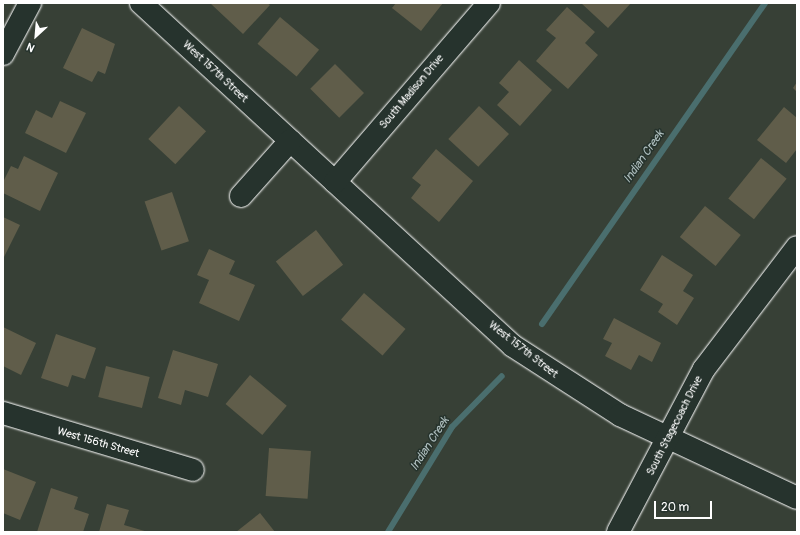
<!DOCTYPE html>
<style>
body{margin:0}
#map{position:relative;width:800px;height:535px;overflow:hidden;background:#374036;font-family:Pangolin,sans-serif}
div>[style]{position:absolute}
[style*='--x']{left:calc(var(--x)*1px);top:calc(var(--y)*1px);width:calc(var(--w)*1px);rotate:calc(var(--a)*1deg)}
.stream>*{height:6px;margin:-3px;padding:0 3px;transform-origin:3px;border-radius:3px;background:#4a6e6e}
.building>*{inset:0;background:#605d4a;transform-origin:0 0}
.roads{filter:drop-shadow(0 0 1px #fff) drop-shadow(0 0 1px #fff)}
.minor>*{height:22px;margin:-11px;padding:0 11px;transform-origin:11px;border-radius:11px;background:#26332d}
span{translate:-50% -50%;white-space:nowrap;text-align:center;line-height:1.15;-webkit-text-stroke:3px #26332d;paint-order:stroke}
.street-label{font-size:11px;color:#fff}
.water-label{font-size:12px;color:#aebebe;font-style:italic}
.frame{position:absolute;inset:0;border:4px solid #fff;pointer-events:none}
.north{position:absolute;left:16px;top:16px;width:40px;height:40px;-webkit-text-stroke:3px #26332d;paint-order:stroke;rotate:206deg;font-size:11px;font-weight:700;line-height:16px;text-align:center;color:#fff}
.north::after{content:'';display:block;margin:auto;width:14px;height:18px;background:#fff;clip-path:polygon(50% 0,100% 100%,50% 72%,0 100%)}
.scale{position:absolute;left:654px;top:501px;width:58px;height:18px;box-sizing:border-box;border:2px solid #fff;border-top:0;padding-left:5px;font-size:12px;line-height:14px;white-space:nowrap;color:#fff;-webkit-text-stroke:3px #26332d;paint-order:stroke}
</style>
<div id="map">
<div class="stream">
<i style="--x:542;--y:324;--w:391;--a:-55.2"></i>
<i style="--x:388;--y:532;--w:123;--a:-58.6"></i>
<i style="--x:452;--y:427;--w:71;--a:-45.6"></i>
</div>
<div class="building">
<i style="clip-path:polygon(210px 3px,267px 3px,270px 5px,243px 34px)"></i>
<i style="clip-path:polygon(396px 3px,443px 3px,421px 31px,392px 8px)"></i>
<i style="clip-path:polygon(581px 3px,631px 3px,608px 28px)"></i>
<i style="clip-path:polygon(567px 7px,595px 32px,585px 43px,598px 55px,568px 89px,536px 61px,556px 38px,546px 30px)"></i>
<i style="left:280px;top:17px;width:51px;height:35px;rotate:40deg"></i>
<i style="clip-path:polygon(82px 28px,115px 44px,105px 74px,98px 71px,92px 82px,63px 68px)"></i>
<i style="clip-path:polygon(519px 60px,552px 90px,520px 126px,497px 105px,509px 92px,499px 83px)"></i>
<i style="left:335px;top:64px;width:41px;height:35px;rotate:45deg"></i>
<i style="clip-path:polygon(797px 82px,797px 92px,793px 88px)"></i>
<i style="clip-path:polygon(60px 101px,86px 113px,66px 153px,25px 133px,36px 110px,52px 118px)"></i>
<i style="left:179px;top:106px;width:37px;height:45px;rotate:43deg"></i>
<i style="left:479px;top:106px;width:41px;height:45px;rotate:43deg"></i>
<i style="clip-path:polygon(784px 107px,797px 118px,797px 149px,786px 163px,757px 140px)"></i>
<i style="clip-path:polygon(436px 149px,473px 181px,439px 222px,411px 198px,421px 185px,412px 178px)"></i>
<i style="clip-path:polygon(24px 156px,58px 173px,40px 211px,3px 193px,3px 182px,11px 166px,18px 169px)"></i>
<i style="left:761px;top:158px;width:33px;height:52px;rotate:39deg"></i>
<i style="left:172px;top:192px;width:52px;height:29px;rotate:71deg"></i>
<i style="left:705px;top:206px;width:46px;height:40px;rotate:39deg"></i>
<i style="clip-path:polygon(3px 217px,20px 225px,3px 259px)"></i>
<i style="left:316px;top:230px;width:44px;height:51px;rotate:52deg"></i>
<i style="clip-path:polygon(209px 249px,235px 261px,229px 274px,255px 285px,239px 321px,199px 303px,209px 280px,197px 275px)"></i>
<i style="clip-path:polygon(662px 255px,693px 275px,683px 291px,694px 298px,677px 325px,658px 312px,663px 304px,640px 290px)"></i>
<i style="left:364px;top:293px;width:55px;height:35px;rotate:41deg"></i>
<i style="clip-path:polygon(614px 318px,661px 343px,652px 362px,639px 355px,631px 370px,605px 356px,612px 343px,603px 339px)"></i>
<i style="clip-path:polygon(3px 327px,36px 343px,21px 375px,3px 366px)"></i>
<i style="clip-path:polygon(56px 334px,96px 348px,85px 379px,72px 375px,68px 387px,41px 378px)"></i>
<i style="clip-path:polygon(173px 350px,218px 364px,208px 397px,185px 390px,181px 405px,158px 398px)"></i>
<i style="left:106px;top:366px;width:45px;height:32px;rotate:14deg"></i>
<i style="left:250px;top:375px;width:48px;height:38px;rotate:40deg"></i>
<i style="left:269px;top:448px;width:42px;height:48px;rotate:4deg"></i>
<i style="clip-path:polygon(3px 469px,36px 482px,20px 520px,3px 513px)"></i>
<i style="clip-path:polygon(51px 488px,78px 497px,74px 509px,89px 514px,83px 532px,37px 532px)"></i>
<i style="clip-path:polygon(107px 504px,129px 510px,124px 525px,148px 532px,99px 532px)"></i>
<i style="clip-path:polygon(260px 513px,275px 532px,236px 532px)"></i>
</div>
<div class="roads">
<div class="minor">
<i style="--x:141;--y:3;--w:506;--a:42.68"></i>
<i style="--x:513;--y:346;--w:127;--a:32.8"></i>
<i style="--x:620;--y:415;--w:195;--a:25.1"></i>
<i style="--x:3;--y:54;--w:58;--a:-62.1"></i>
<i style="--x:335;--y:182;--w:236;--a:-49.3"></i>
<i style="--x:241;--y:196;--w:74;--a:-48.3"></i>
<i style="--x:3;--y:413;--w:198;--a:16.7"></i>
<i style="--x:618;--y:532;--w:184;--a:-62.2"></i>
<i style="--x:704;--y:369;--w:153;--a:-52.7"></i>
</div>
</div>
<div class="street-label">
<span style="left:215px;top:72px;rotate:43deg">West 157th Street</span>
<span style="left:412px;top:92px;rotate:-50deg">South Madison Drive</span>
<span style="left:523px;top:350px;rotate:38deg">West 157th Street</span>
<span style="left:675px;top:426px;rotate:-63deg">South Stagecoach Drive</span>
<span style="left:98px;top:443px;rotate:16deg">West 156th Street</span>
</div>
<div class="water-label">
<span style="left:644px;top:157px;rotate:-55deg">Indian Creek</span>
<span style="left:430px;top:444px;rotate:-57deg">Indian Creek</span>
</div>
<div class="frame"></div>
<div class="north">N</div>
<div class="scale">20 m</div>
</div>
